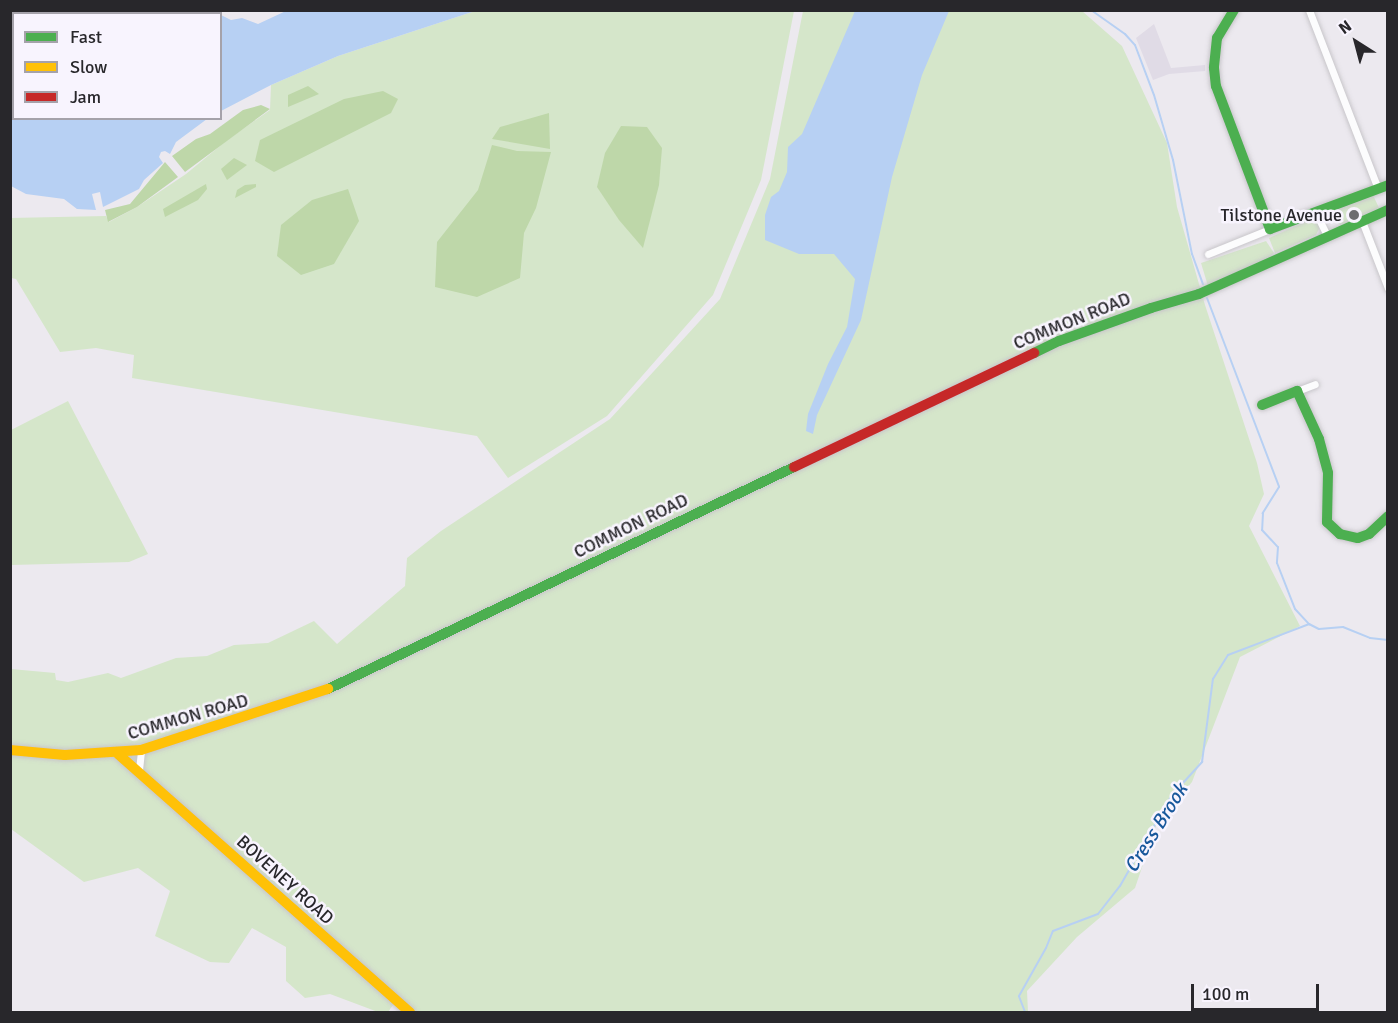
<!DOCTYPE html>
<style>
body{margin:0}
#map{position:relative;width:1398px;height:1023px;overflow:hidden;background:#ece9ef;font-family:Signika,sans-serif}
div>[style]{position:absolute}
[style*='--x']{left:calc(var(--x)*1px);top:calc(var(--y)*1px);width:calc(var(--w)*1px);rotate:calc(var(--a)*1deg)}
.built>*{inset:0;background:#e0dbe6}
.green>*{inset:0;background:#d5e6ca}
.forest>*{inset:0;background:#bed7a9}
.water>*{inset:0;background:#b7d0f3;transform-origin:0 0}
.stream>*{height:2px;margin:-1px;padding:0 1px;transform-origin:1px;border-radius:1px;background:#b7d0f3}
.roads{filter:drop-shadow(0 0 2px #c8c6ca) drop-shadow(0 0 2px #c8c6ca)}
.street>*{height:7px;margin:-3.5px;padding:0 3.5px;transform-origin:3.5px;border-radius:3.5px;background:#fcfcfd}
.fast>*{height:10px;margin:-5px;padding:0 5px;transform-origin:5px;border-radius:5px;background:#4caf50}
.slow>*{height:10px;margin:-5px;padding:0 5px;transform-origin:5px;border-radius:5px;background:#ffc107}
.jam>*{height:10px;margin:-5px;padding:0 5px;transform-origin:5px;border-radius:5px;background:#c62828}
.dots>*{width:16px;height:16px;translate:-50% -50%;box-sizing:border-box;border:3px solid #f8f4fe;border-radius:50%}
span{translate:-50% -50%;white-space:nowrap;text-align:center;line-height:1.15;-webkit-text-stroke:5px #f8f4fe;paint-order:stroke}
.poi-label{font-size:18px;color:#28272b}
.right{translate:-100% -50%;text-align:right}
.street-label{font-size:18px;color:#28272b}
.water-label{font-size:20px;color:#17579b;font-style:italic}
.frame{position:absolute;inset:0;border:12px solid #28272b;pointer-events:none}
.legend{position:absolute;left:12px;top:12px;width:210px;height:108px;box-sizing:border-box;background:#f8f4fe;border:2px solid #a5a2aa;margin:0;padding:8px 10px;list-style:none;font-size:18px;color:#28272b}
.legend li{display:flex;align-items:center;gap:12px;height:30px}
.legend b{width:30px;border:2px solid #a5a2aa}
.north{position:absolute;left:1326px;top:12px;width:60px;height:60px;-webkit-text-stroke:4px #f8f4fe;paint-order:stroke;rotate:324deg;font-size:16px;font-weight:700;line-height:24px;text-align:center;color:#28272b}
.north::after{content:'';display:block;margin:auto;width:21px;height:27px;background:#28272b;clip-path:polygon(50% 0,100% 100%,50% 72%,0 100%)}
.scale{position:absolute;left:1191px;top:984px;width:128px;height:27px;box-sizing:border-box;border:3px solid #28272b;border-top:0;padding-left:8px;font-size:18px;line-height:21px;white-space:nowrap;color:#28272b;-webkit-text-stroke:4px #f8f4fe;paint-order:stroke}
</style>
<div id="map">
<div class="built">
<i style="clip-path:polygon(1154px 24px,1171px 68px,1205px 65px,1205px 71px,1169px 74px,1153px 80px,1136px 38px)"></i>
</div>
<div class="green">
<i style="clip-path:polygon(475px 11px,794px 11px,761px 180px,713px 295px,607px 416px,508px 478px,477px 436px,132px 378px,134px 355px,96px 348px,60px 352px,16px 279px,11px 278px,10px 218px,106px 216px,109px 222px,137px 207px,186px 174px,226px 141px,270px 110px,271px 85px,338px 56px)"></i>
<i style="clip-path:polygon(803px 11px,1082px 11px,1122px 46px,1167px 143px,1177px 207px,1205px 305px,1257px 463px,1264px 494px,1249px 526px,1300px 626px,1240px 657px,1192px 782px,1157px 823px,1135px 888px,1077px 937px,1027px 991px,1028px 1012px,417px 1012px,398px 998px,388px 1012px,378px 1012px,330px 994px,305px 998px,286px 981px,286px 947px,252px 928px,229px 963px,210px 962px,155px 936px,170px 891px,138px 868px,84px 882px,11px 829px,11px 669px,55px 673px,56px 680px,68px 682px,108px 673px,121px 678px,176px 658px,207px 656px,234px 645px,268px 643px,314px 621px,337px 644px,405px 586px,407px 558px,441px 531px,610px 419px,720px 299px,770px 179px)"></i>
<i style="clip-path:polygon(1373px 195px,1379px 208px,1341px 225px,1331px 220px,1337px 210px)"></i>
<i style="clip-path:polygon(1316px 217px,1320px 227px,1316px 235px,1275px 253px,1269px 238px)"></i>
<i style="clip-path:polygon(1266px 241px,1274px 253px,1271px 256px,1208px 286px,1201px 263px)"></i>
<i style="clip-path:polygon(68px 401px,148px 554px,129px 562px,11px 565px,11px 430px)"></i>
</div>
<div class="forest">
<i style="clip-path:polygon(308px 86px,319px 94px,288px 107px,288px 95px)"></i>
<i style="clip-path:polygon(383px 91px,398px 99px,391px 113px,274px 172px,255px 161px,260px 140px,344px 99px)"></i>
<i style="clip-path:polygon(261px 105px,270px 109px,185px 172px,172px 156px,196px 139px,210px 134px,243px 110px)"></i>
<i style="clip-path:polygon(549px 113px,550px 149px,492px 139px,500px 127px)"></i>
<i style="clip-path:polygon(621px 126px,647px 127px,662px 148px,659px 185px,643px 248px,619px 220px,597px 187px,605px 153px)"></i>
<i style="clip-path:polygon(492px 145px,517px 151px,551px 152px,536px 208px,524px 233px,520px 278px,477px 297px,435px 287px,437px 242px,478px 190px)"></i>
<i style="clip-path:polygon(234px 158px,247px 165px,227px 180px,221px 169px)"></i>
<i style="clip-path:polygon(165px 162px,178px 177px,137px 207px,108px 222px,105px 210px,130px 204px)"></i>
<i style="clip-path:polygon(206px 184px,207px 189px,198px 200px,165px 217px,163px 209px)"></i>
<i style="clip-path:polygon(256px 184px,256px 187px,235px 198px,237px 190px,245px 185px)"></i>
<i style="clip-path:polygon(348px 189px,359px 221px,334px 264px,301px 275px,277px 256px,281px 225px,312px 200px)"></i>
</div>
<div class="water">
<i style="clip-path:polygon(288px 10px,475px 10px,475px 11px,338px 56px,271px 85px,221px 111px,221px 15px,231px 20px,242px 18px,258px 24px)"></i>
<i style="clip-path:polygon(855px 11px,949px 11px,922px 75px,892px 177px,861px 320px,817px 415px,813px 434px,806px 431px,808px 414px,828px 364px,847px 327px,855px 279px,834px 254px,799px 254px,765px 240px,765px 215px,771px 197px,779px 191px,787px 172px,788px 147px,802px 134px)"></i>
<i style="left:11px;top:28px;width:2px;height:55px"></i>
<i style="clip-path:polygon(13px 104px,14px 118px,207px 119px,176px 142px,170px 154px,165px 151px,161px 152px,159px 157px,163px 163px,144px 180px,139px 189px,103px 207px,100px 192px,92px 194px,96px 210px,77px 209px,64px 199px,26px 194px,11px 186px,10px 105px)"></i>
</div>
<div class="stream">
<i style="--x:1091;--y:10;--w:42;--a:35.2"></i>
<i style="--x:1125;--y:34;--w:15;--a:48"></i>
<i style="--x:1135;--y:45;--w:53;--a:69.2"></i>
<i style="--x:1154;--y:95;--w:68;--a:73.7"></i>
<i style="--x:1173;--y:160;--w:96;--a:78.6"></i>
<i style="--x:1192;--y:254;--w:32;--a:70"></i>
<i style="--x:1207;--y:298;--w:202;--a:69.1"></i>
<i style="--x:1279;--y:487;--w:31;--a:122"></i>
<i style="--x:1263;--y:513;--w:17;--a:93"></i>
<i style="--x:1262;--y:530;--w:23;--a:47"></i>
<i style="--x:1278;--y:547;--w:16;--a:94"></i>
<i style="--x:1277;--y:563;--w:49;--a:68.6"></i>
<i style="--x:1295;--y:609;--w:21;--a:47"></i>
<i style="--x:1309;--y:624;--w:11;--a:27"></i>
<i style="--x:1319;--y:629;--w:24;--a:-5"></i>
<i style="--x:1343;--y:627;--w:29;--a:22"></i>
<i style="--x:1370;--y:638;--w:18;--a:6"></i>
<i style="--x:1025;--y:1012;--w:17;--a:-111"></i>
<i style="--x:1019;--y:996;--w:55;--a:-60.6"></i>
<i style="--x:1046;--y:948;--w:18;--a:-68"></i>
<i style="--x:1053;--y:931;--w:48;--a:-20.7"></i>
<i style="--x:1098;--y:914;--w:36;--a:-52"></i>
<i style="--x:1120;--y:886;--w:105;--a:-60.3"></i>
<i style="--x:1172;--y:795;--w:45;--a:-47.7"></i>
<i style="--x:1202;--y:762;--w:84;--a:-82.5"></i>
<i style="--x:1213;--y:679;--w:28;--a:-58"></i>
<i style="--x:1228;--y:655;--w:87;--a:-20.9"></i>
</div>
<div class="roads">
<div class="street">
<i style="--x:1309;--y:10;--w:192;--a:68.9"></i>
<i style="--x:1316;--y:213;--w:25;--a:64"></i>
<i style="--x:1362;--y:221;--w:72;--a:68.8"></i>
<i style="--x:1208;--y:254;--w:67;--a:-22"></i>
<i style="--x:1297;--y:391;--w:19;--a:-21"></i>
<i style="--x:139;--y:770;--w:20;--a:-84"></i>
</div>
<div class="fast">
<i style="--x:1234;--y:10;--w:33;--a:121"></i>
<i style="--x:1217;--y:38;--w:30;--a:96"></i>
<i style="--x:1214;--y:68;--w:18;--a:84"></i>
<i style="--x:1216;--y:86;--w:153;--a:69.3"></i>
<i style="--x:1270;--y:229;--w:126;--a:-20.4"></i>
<i style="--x:1034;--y:353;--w:28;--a:-26"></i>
<i style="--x:1059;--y:341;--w:98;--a:-19.7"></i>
<i style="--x:1151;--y:308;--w:50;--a:-16.3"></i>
<i style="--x:1199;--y:294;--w:207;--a:-24"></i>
<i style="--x:1262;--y:405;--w:38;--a:-22"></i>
<i style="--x:1297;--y:391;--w:53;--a:65.4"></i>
<i style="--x:1319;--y:439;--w:35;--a:75"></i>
<i style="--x:1328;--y:473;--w:49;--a:91.2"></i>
<i style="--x:1327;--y:522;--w:18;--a:43"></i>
<i style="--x:1340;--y:534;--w:18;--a:13"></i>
<i style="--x:1358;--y:538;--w:12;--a:-20"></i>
<i style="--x:1369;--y:534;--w:26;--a:-43"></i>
<i style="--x:328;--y:689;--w:516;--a:-25.47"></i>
</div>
<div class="slow">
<i style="--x:10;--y:750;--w:55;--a:5.2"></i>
<i style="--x:65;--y:755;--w:76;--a:-3.8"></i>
<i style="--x:141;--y:750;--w:197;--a:-18.1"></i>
<i style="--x:118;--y:754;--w:390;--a:41.5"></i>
</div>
<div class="jam">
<i style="--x:794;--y:467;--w:266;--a:-25.4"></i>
</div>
</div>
<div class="dots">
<i style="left:1354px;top:215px;background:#6d6b70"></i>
</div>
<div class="poi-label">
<span class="right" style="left:1342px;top:215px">Tilstone Avenue</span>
</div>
<div class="street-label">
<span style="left:1072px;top:321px;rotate:-22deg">COMMON ROAD</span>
<span style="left:631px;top:526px;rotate:-26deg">COMMON ROAD</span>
<span style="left:188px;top:717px;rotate:-16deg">COMMON ROAD</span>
<span style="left:285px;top:880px;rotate:42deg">BOVENEY ROAD</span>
</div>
<div class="water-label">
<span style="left:1156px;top:828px;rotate:-58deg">Cress Brook</span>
</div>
<div class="frame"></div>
<ul class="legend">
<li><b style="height:8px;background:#4caf50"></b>Fast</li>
<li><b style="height:8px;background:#ffc107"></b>Slow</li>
<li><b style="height:8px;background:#c62828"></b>Jam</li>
</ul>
<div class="north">N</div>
<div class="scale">100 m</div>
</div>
